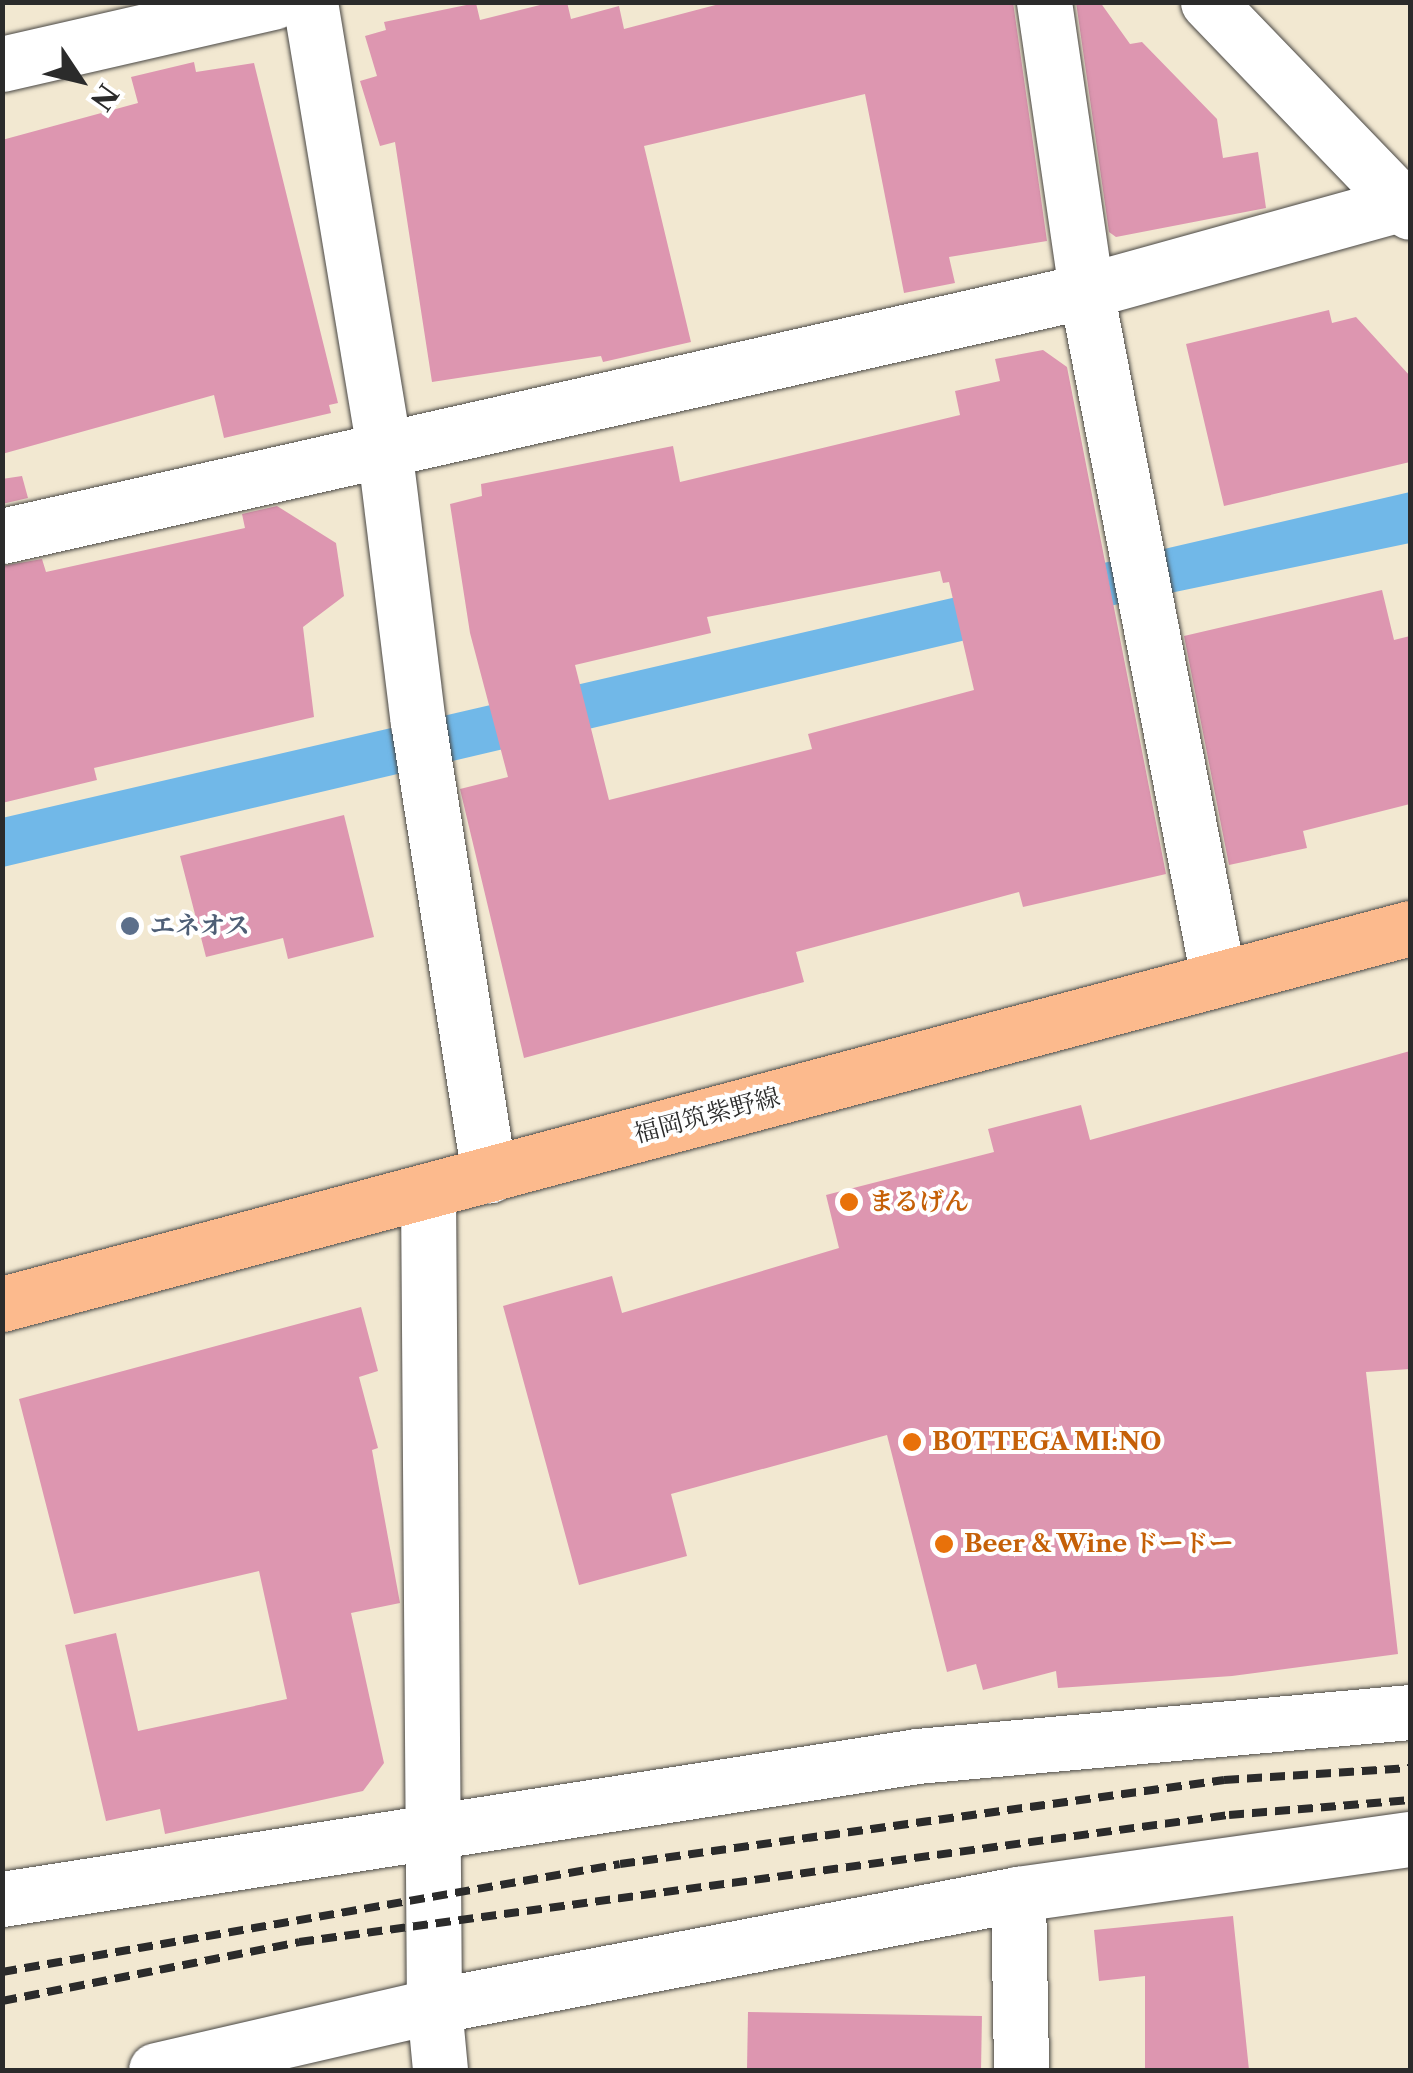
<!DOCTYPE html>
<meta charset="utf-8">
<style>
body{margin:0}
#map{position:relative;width:1413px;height:2073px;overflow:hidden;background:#f2e8d1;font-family:"Libre Caslon Text","Noto Serif JP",serif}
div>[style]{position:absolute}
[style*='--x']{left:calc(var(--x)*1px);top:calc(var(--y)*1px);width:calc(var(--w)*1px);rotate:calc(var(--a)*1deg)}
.water>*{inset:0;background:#71b8e8}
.building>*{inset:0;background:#dd96b0;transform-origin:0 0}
.roads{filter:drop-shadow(0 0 2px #494744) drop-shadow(0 0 2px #494744)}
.minor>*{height:55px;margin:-27.5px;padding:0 27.5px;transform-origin:27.5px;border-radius:27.5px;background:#fff}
.tertiary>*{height:55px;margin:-27.5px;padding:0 27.5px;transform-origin:27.5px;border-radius:27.5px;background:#fff}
.primary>*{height:55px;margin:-27.5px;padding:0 27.5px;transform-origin:27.5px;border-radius:27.5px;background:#fcba8d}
.rail>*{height:8px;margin-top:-4px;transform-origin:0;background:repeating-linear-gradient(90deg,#2b2b2b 0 15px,transparent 0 23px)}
.dots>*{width:28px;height:28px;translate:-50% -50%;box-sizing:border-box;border:5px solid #fff;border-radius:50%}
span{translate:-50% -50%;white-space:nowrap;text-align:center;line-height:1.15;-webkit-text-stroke:8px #fff;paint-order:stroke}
.service-label{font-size:25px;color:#4e5e75;font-weight:700}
.left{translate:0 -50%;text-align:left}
.street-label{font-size:25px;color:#2b2b2b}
.food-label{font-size:25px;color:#c56008;font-weight:700}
.frame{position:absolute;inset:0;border:5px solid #2b2b2b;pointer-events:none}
.north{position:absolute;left:30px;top:30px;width:100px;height:100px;-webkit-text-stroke:8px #fff;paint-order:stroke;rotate:125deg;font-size:28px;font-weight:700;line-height:40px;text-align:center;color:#2b2b2b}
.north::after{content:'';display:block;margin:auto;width:35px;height:45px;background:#2b2b2b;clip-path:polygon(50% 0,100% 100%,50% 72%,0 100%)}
</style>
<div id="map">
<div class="water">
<i style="clip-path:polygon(1410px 492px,1410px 543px,1127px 602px,3px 867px,2px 818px)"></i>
</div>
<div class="building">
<i style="clip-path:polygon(552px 2px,567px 2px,571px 19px,619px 6px,624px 29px,727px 2px,1013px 2px,1047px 241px,949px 257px,955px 283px,904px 293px,865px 94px,644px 146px,691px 342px,603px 362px,601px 356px,432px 382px,395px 142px,380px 146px,360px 81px,377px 76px,365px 36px,386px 30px,384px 22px,476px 3px,480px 20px)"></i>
<i style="clip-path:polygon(1076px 2px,1100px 2px,1130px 44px,1142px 42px,1217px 119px,1223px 158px,1258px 152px,1266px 208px,1116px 237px,1109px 232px)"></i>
<i style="clip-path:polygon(194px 62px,196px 72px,254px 63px,338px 403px,329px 405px,331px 413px,224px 438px,214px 395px,2px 454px,2px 140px,138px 103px,131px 77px)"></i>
<i style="clip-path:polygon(1329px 310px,1332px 323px,1356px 317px,1410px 376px,1410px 462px,1224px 506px,1186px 344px)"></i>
<i style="clip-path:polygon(evenodd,1043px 350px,1067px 367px,1166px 874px,1023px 907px,1019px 892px,796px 952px,804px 982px,524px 1058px,460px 789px,508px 777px,470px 633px,450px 504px,482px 496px,481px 484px,673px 446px,680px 482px,960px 415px,955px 391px,1000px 381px,995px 359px,1043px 350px,940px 571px,943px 583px,949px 582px,974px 690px,808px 734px,812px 749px,609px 800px,575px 665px,711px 633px,707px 617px,940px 571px)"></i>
<i style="clip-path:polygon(22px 476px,28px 498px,2px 504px,2px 479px)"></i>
<i style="clip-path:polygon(277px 506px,336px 543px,344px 596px,303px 627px,314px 717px,94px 768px,97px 780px,2px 803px,2px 566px,42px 559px,46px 572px,245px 528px,242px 514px)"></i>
<i style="clip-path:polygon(1382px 590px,1394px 640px,1410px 636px,1410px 804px,1303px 831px,1307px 848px,1229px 865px,1184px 636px)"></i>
<i style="clip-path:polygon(344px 815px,374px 937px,288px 959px,283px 938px,206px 957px,180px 856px)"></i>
<i style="clip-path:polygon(1410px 1051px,1410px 1369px,1366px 1372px,1398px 1654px,1232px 1676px,1058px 1688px,1056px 1671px,983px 1690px,976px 1664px,947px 1672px,887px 1435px,671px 1494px,687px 1556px,579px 1585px,503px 1306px,612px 1276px,622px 1313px,839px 1248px,826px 1195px,994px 1152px,988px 1129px,1081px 1105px,1090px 1140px)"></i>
<i style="clip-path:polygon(361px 1307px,378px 1371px,359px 1377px,378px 1448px,372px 1450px,400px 1603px,351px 1613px,384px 1763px,363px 1791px,165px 1834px,160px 1809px,106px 1821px,65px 1645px,116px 1633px,138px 1731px,287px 1699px,259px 1571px,74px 1614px,19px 1399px)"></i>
<i style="clip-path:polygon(1233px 1916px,1249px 2070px,1145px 2070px,1145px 1976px,1099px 1981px,1094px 1930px)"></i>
<i style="left:748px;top:2012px;width:234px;height:58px;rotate:1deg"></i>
</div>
<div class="roads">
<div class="minor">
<i style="--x:310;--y:2;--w:451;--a:80.6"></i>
<i style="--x:384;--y:447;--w:277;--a:83"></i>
<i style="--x:418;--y:722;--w:459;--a:81.1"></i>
<i style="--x:1044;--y:2;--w:292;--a:81.7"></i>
<i style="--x:1086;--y:291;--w:699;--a:79.11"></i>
<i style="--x:2;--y:64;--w:278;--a:-12.9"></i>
<i style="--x:2;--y:536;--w:1111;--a:-12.74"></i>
<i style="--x:1086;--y:291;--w:336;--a:-15.5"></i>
<i style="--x:428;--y:1191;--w:815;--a:89.58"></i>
<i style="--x:434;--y:2006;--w:64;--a:84.6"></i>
<i style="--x:1018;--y:1894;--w:176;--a:89"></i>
<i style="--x:2;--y:1899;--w:926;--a:-8.88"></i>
<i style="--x:917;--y:1756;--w:495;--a:-5.1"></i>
<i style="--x:156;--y:2070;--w:285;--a:-13"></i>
<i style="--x:434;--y:2006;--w:595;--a:-10.86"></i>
<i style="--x:1018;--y:1894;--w:396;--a:-8"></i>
</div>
<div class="tertiary">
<i style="--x:1208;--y:2;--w:291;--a:46.1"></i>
</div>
<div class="primary">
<i style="--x:2;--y:1304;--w:1457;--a:-14.95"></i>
</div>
</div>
<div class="rail">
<i style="--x:2;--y:1972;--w:627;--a:-9.91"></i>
<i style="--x:620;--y:1864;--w:610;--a:-7.92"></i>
<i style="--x:1224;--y:1780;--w:186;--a:-3.7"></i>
<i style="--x:2;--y:2001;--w:303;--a:-11.2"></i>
<i style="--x:299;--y:1942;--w:939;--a:-7.78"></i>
<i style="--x:1229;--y:1815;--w:182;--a:-4.7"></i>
</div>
<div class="dots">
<i style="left:130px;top:926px;background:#5c6f8a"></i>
<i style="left:849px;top:1202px;background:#e8710a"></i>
<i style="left:912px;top:1442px;background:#e8710a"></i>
<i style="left:944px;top:1544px;background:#e8710a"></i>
</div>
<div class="service-label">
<span class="left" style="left:150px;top:926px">エネオス</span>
</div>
<div class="street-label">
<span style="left:707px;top:1116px;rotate:-15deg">福岡筑紫野線</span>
</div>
<div class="food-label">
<span class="left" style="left:869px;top:1202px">まるげん</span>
<span class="left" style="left:932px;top:1442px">BOTTEGA MI:NO</span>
<span class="left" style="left:964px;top:1544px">Beer &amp; Wine ドードー</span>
</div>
<div class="frame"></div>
<div class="north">N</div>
</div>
